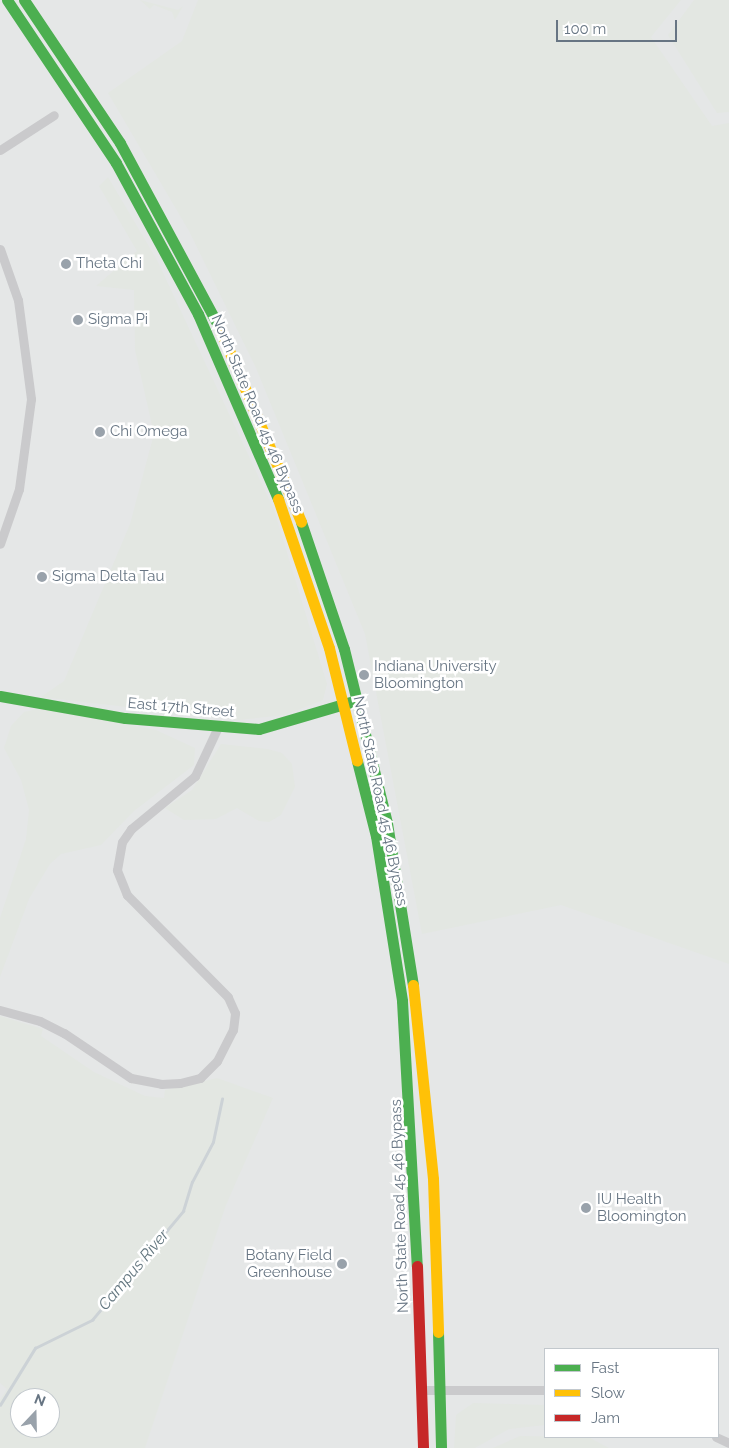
<!DOCTYPE html>
<style>
body{margin:0}
#map{position:relative;width:729px;height:1448px;overflow:hidden;background:#f5f5f4;font-family:Raleway,sans-serif}
div>[style]{position:absolute}
[style*='--x']{left:calc(var(--x)*1px);top:calc(var(--y)*1px);width:calc(var(--w)*1px);rotate:calc(var(--a)*1deg)}
.built>*{inset:0;background:#e5e7e7}
.green>*{inset:0;background:#e3e7e2}
.stream>*{height:2.5px;margin:-1.25px;padding:0 1.25px;transform-origin:1.25px;border-radius:1.25px;background:#ccd2d6}
.street>*{height:9px;margin:-4.5px;padding:0 4.5px;transform-origin:4.5px;border-radius:4.5px;background:#cacacc}
.fast>*{height:11px;margin:-5.5px;padding:0 5.5px;transform-origin:5.5px;border-radius:5.5px;background:#4caf50}
.slow>*{height:11px;margin:-5.5px;padding:0 5.5px;transform-origin:5.5px;border-radius:5.5px;background:#ffc107}
.jam>*{height:11px;margin:-5.5px;padding:0 5.5px;transform-origin:5.5px;border-radius:5.5px;background:#c62828}
.dots>*{width:14px;height:14px;translate:-50% -50%;box-sizing:border-box;border:2px solid #fff;border-radius:50%}
span{translate:-50% -50%;white-space:nowrap;text-align:center;line-height:1.15;-webkit-text-stroke:5px #fff;paint-order:stroke}
.poi-label{font-size:15px;color:#677583}
.left{translate:0 -50%;text-align:left}
.right{translate:-100% -50%;text-align:right}
.street-label{font-size:15px;color:#677583}
.water-label{font-size:16px;color:#63767f;font-style:italic}
.legend{position:absolute;left:544px;top:1348px;width:175px;height:90px;box-sizing:border-box;background:#fff;border:1px solid #c2c8cd;margin:0;padding:6px 9px;list-style:none;font-size:15px;color:#677583}
.legend li{display:flex;align-items:center;gap:10px;height:25px}
.legend b{width:25px;border:1px solid #c2c8cd}
.north{position:absolute;left:10px;top:1388px;width:50px;height:50px;box-sizing:border-box;background:#fff;border:1px solid #c2c8cd;border-radius:50%;rotate:21deg;font-size:14px;font-weight:700;line-height:20px;text-align:center;color:#677583}
.north::after{content:'';display:block;margin:auto;width:18px;height:22px;background:#99a2ab;clip-path:polygon(50% 0,100% 100%,50% 72%,0 100%)}
.scale{position:absolute;left:556px;top:20px;width:121px;height:22px;box-sizing:border-box;border:2px solid #677583;border-top:0;padding-left:6px;font-size:15px;line-height:18px;white-space:nowrap;color:#677583;-webkit-text-stroke:4px #fff;paint-order:stroke}
</style>
<div id="map">
<div class="built">
<i style="clip-path:polygon(evenodd,0 0,729px 0,729px 1448px,0 1448px,0 0,545px 1349px,718px 1349px,718px 1437px,545px 1437px,545px 1349px,0 0,20px 1398px,50px 1398px,50px 1428px,20px 1428px,20px 1398px)"></i>
</div>
<div class="green">
<i style="clip-path:polygon(140px 0,178px 10px,183px 6px,175px 20px,172px 12px,154px 5px,150px 9px)"></i>
<i style="clip-path:polygon(198px 0,681px 0,651px 37px,712px 126px,729px 123px,729px 964px,561px 905px,422px 934px,365px 634px,256px 368px,189px 231px,108px 93px,182px 41px)"></i>
<i style="clip-path:polygon(694px 0,729px 0,729px 112px,717px 113px,668px 35px)"></i>
<i style="clip-path:polygon(108px 177px,157px 260px,274px 510px,327px 684px,323px 700px,285px 715px,239px 720px,41px 697px,64px 681px,130px 524px,154px 434px,135px 350px,134px 290px,96px 286px,137px 251px,99px 186px)"></i>
<i style="clip-path:polygon(41px 708px,156px 730px,195px 748px,194px 765px,134px 811px,101px 845px,61px 854px,50px 864px,29px 899px,0 977px,0 918px,26px 839px,29px 810px,21px 780px,4px 748px,11px 726px,24px 712px)"></i>
<i style="clip-path:polygon(221px 744px,267px 749px,282px 753px,292px 764px,295px 787px,281px 815px,269px 822px,259px 821px,237px 808px,216px 819px,184px 820px,165px 808px,192px 790px)"></i>
<i style="clip-path:polygon(evenodd,0 1016px,43px 1029px,41px 1036px,94px 1072px,145px 1096px,164px 1098px,165px 1090px,217px 1078px,273px 1098px,226px 1205px,145px 1448px,0 1448px,0 1400px,7px 1389px,0 1383px,0 1016px,20px 1398px,50px 1398px,50px 1428px,20px 1428px,20px 1398px)"></i>
<i style="clip-path:polygon(473px 1403px,545px 1405px,545px 1425px,509px 1429px,475px 1448px,454px 1448px,456px 1415px)"></i>
<i style="clip-path:polygon(520px 1436px,588px 1437px,609px 1448px,493px 1448px)"></i>
</div>
<div class="stream">
<i style="--x:0;--y:1405;--w:67;--a:-58.4"></i>
<i style="--x:35;--y:1348;--w:64;--a:-26.2"></i>
<i style="--x:92;--y:1320;--w:142;--a:-50.1"></i>
<i style="--x:183;--y:1211;--w:30;--a:-73"></i>
<i style="--x:192;--y:1182;--w:45;--a:-62.3"></i>
<i style="--x:213;--y:1142;--w:44;--a:-78.2"></i>
</div>
<div class="street">
<i style="--x:0;--y:150;--w:64;--a:-32.9"></i>
<i style="--x:0;--y:249;--w:54;--a:70.6"></i>
<i style="--x:18;--y:300;--w:100;--a:82.5"></i>
<i style="--x:31;--y:399;--w:91;--a:97.6"></i>
<i style="--x:19;--y:489;--w:58;--a:109.1"></i>
<i style="--x:0;--y:1010;--w:41;--a:15.4"></i>
<i style="--x:40;--y:1021;--w:27;--a:27"></i>
<i style="--x:64;--y:1033;--w:81;--a:33.9"></i>
<i style="--x:131;--y:1078;--w:31;--a:11"></i>
<i style="--x:161;--y:1084;--w:19;--a:-3"></i>
<i style="--x:180;--y:1083;--w:21;--a:-14"></i>
<i style="--x:200;--y:1078;--w:24;--a:-45"></i>
<i style="--x:217;--y:1061;--w:35;--a:-63"></i>
<i style="--x:233;--y:1030;--w:17;--a:-83"></i>
<i style="--x:235;--y:1013;--w:17;--a:-114"></i>
<i style="--x:228;--y:997;--w:144;--a:-134.7"></i>
<i style="--x:127;--y:895;--w:27;--a:-112"></i>
<i style="--x:117;--y:870;--w:28;--a:-80"></i>
<i style="--x:122;--y:842;--w:16;--a:-55"></i>
<i style="--x:131;--y:829;--w:83;--a:-39.6"></i>
<i style="--x:195;--y:776;--w:54;--a:-64.9"></i>
<i style="--x:421;--y:1390;--w:124;--a:0"></i>
<i style="--x:716;--y:1437;--w:14;--a:25"></i>
</div>
<div class="fast">
<i style="--x:7;--y:0;--w:196;--a:56.2"></i>
<i style="--x:116;--y:163;--w:172;--a:61.5"></i>
<i style="--x:198;--y:314;--w:202;--a:66.6"></i>
<i style="--x:24;--y:0;--w:172;--a:56.1"></i>
<i style="--x:120;--y:143;--w:211;--a:61.7"></i>
<i style="--x:301;--y:522;--w:134;--a:71.3"></i>
<i style="--x:344;--y:649;--w:179;--a:76.1"></i>
<i style="--x:387;--y:823;--w:164;--a:80.9"></i>
<i style="--x:0;--y:696;--w:127;--a:10"></i>
<i style="--x:125;--y:718;--w:134;--a:4.7"></i>
<i style="--x:259;--y:729;--w:96;--a:-16.4"></i>
<i style="--x:357;--y:761;--w:77;--a:75.8"></i>
<i style="--x:376;--y:836;--w:167;--a:81"></i>
<i style="--x:402;--y:1001;--w:265;--a:86.8"></i>
<i style="--x:438;--y:1332;--w:116;--a:88.5"></i>
</div>
<div class="slow">
<i style="--x:220;--y:329;--w:209;--a:67.2"></i>
<i style="--x:278;--y:499;--w:157;--a:71.1"></i>
<i style="--x:329;--y:648;--w:116;--a:76.1"></i>
<i style="--x:413;--y:985;--w:195;--a:84.1"></i>
<i style="--x:433;--y:1179;--w:153;--a:88.1"></i>
</div>
<div class="jam">
<i style="--x:417;--y:1266;--w:182;--a:88.1"></i>
</div>
<div class="dots">
<i style="left:66px;top:264px;background:#99a2ab"></i>
<i style="left:78px;top:320px;background:#99a2ab"></i>
<i style="left:100px;top:432px;background:#99a2ab"></i>
<i style="left:42px;top:577px;background:#99a2ab"></i>
<i style="left:364px;top:675px;background:#99a2ab"></i>
<i style="left:586px;top:1208px;background:#99a2ab"></i>
<i style="left:342px;top:1264px;background:#99a2ab"></i>
</div>
<div class="poi-label">
<span class="left" style="left:76px;top:264px">Theta Chi</span>
<span class="left" style="left:88px;top:320px">Sigma Pi</span>
<span class="left" style="left:110px;top:432px">Chi Omega</span>
<span class="left" style="left:52px;top:577px">Sigma Delta Tau</span>
<span class="left" style="left:374px;top:675px">Indiana University<br>Bloomington</span>
<span class="left" style="left:597px;top:1208px">IU Health<br>Bloomington</span>
<span class="right" style="left:332px;top:1264px">Botany Field<br>Greenhouse</span>
</div>
<div class="street-label">
<span style="left:257px;top:414px;rotate:67deg">North State Road 45 46 Bypass</span>
<span style="left:181px;top:708px;rotate:5deg">East 17th Street</span>
<span style="left:380px;top:801px;rotate:78deg">North State Road 45 46 Bypass</span>
<span style="left:400px;top:1206px;rotate:-92deg">North State Road 45 46 Bypass</span>
</div>
<div class="water-label">
<span style="left:134px;top:1270px;rotate:-50deg">Campus River</span>
</div>
<ul class="legend">
<li><b style="height:6px;background:#4caf50"></b>Fast</li>
<li><b style="height:6px;background:#ffc107"></b>Slow</li>
<li><b style="height:6px;background:#c62828"></b>Jam</li>
</ul>
<div class="north">N</div>
<div class="scale">100 m</div>
</div>
